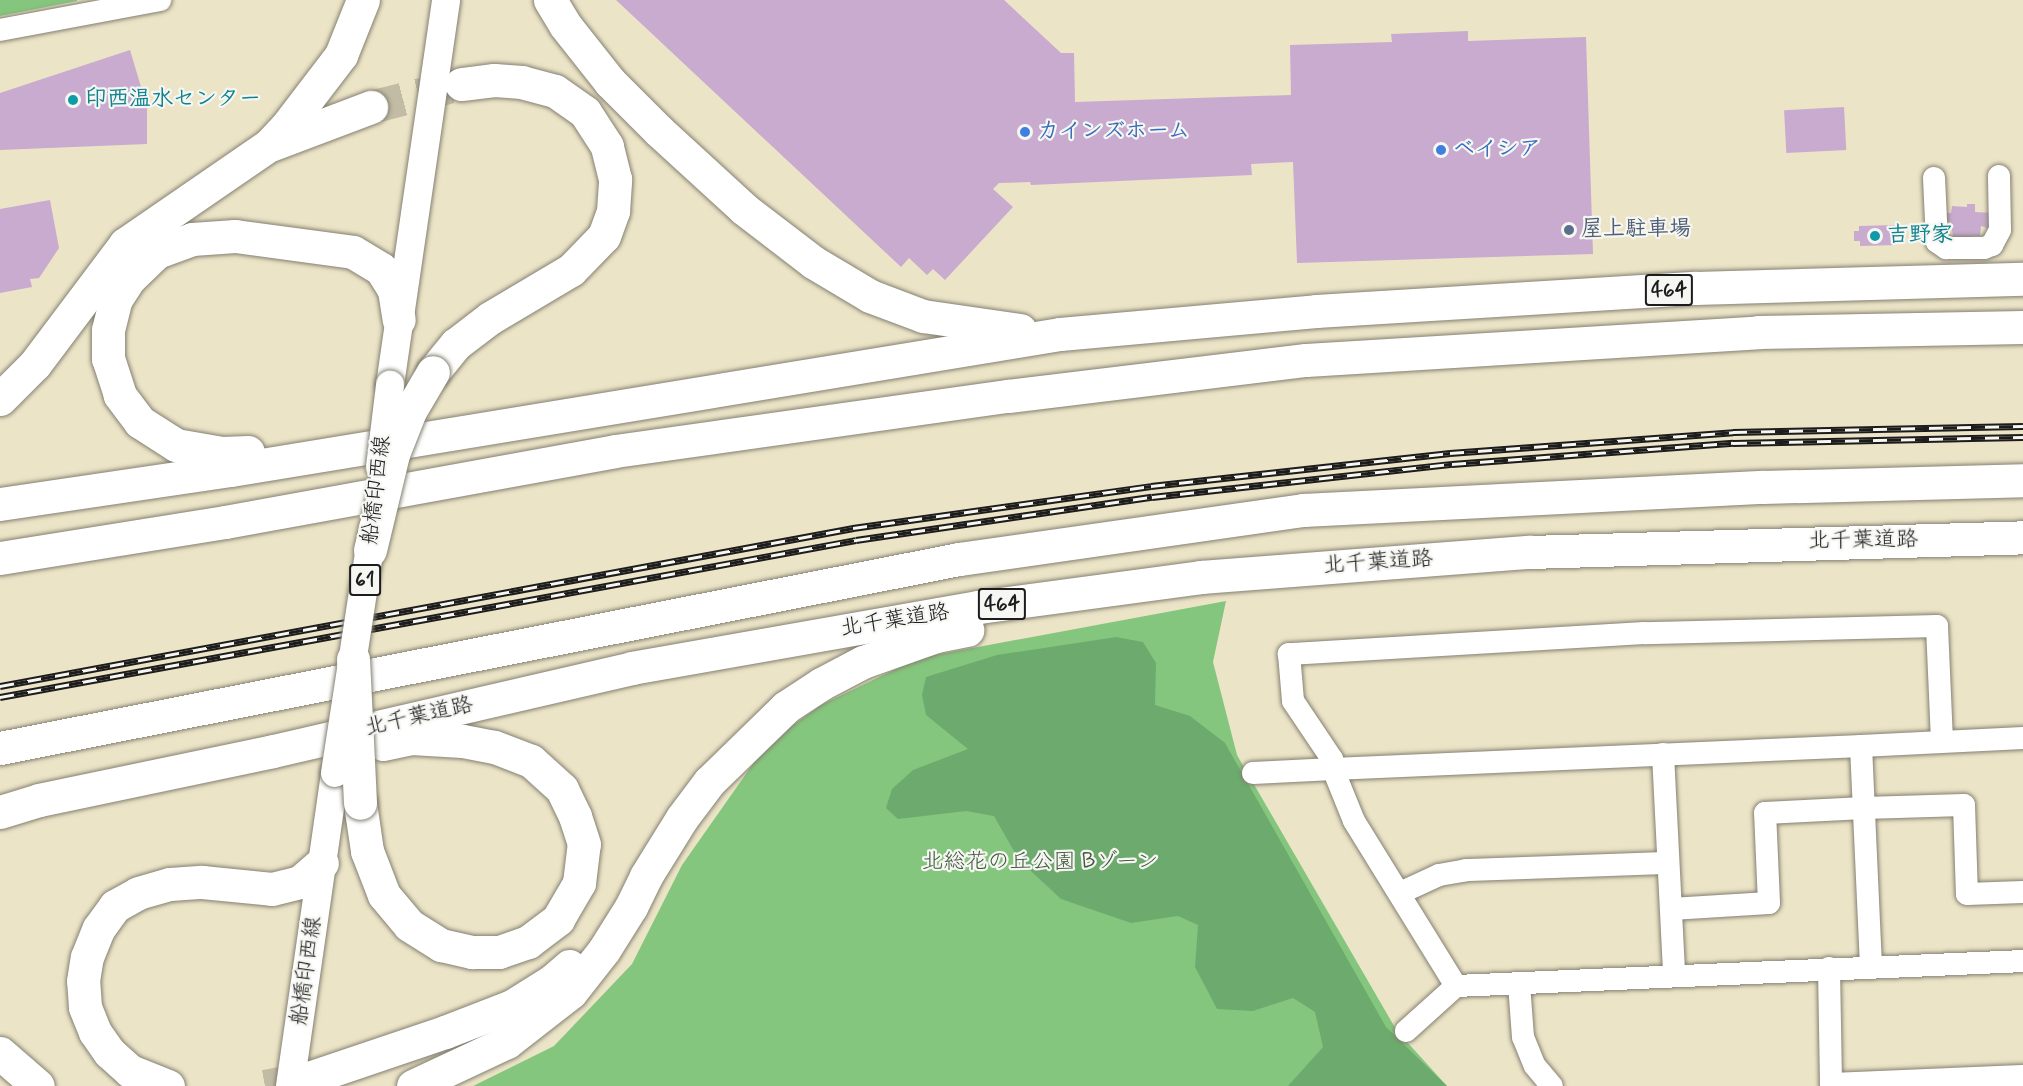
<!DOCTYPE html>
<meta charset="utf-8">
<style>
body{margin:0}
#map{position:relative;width:2023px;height:1086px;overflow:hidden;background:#ece4c7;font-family:Mynerve,"Klee One",sans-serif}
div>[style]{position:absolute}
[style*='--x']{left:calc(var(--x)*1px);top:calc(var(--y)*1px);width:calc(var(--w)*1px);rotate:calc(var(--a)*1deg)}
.green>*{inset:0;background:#85c67e}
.forest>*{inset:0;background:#6cab6d}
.building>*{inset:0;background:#c8abcf;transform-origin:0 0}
.highway-tunnel>*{height:33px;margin-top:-16.5px;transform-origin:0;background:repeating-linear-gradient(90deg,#c2bca5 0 33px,transparent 0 49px)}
.roads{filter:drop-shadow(0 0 2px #848072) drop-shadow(0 0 2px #848072)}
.minor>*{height:22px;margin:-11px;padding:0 11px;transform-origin:11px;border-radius:11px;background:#fff}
.major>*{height:28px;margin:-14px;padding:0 14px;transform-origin:14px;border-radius:14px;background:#fff}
.highway>*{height:33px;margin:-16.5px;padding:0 16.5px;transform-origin:16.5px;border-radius:16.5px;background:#fff}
.rail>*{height:7px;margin-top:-3.5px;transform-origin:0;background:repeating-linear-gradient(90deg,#f6f6f2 0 14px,#1c1c1c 0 28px);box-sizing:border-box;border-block:2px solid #1c1c1c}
.bridges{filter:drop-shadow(0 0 2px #848072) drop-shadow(0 0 2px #848072)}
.major-bridge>*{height:28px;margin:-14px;padding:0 14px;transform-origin:14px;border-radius:14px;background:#fff}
.highway-bridge>*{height:33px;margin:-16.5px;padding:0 16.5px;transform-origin:16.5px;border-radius:16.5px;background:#fff}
.dots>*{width:16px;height:16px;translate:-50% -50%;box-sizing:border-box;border:3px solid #f6f6f2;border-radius:50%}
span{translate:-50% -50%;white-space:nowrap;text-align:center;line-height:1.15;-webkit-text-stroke:4.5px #f6f6f2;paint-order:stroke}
.shield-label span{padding:2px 4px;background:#f6f6f2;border:2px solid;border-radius:4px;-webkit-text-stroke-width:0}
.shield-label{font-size:21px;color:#1c1c1c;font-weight:700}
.culture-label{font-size:22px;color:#0d838f;font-weight:700}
.left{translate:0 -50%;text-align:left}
.shop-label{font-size:22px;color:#366cbe;font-weight:700}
.service-label{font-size:22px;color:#4e5e75;font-weight:700}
.street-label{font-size:22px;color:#1c1c1c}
.park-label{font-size:22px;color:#41583e}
</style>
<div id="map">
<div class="green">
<i style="clip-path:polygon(0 0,77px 0,77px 1px,0 16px)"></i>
<i style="clip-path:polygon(1226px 601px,1213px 662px,1237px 755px,1397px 1031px,1447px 1086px,473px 1086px,554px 1046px,632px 964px,682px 865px,767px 744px,821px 705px,919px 658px)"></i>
</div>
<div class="forest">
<i style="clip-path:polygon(1116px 637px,1143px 642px,1156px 663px,1155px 705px,1190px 716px,1225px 743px,1386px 1027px,1447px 1086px,1288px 1086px,1323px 1047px,1315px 1012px,1293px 998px,1253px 1011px,1217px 1009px,1195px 967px,1198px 925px,1178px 916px,1131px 923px,1061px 899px,1019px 860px,994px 816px,966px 811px,898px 819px,886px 808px,892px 789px,913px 770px,968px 749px,926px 715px,922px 695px,926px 677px,997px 655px)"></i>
</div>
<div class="building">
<i style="clip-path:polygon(616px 0,1004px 0,1061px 53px,1074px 53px,1075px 102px,1291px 95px,1290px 45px,1392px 42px,1391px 34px,1468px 31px,1468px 41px,1586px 37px,1593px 254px,1297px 263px,1293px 162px,1251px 164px,1252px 175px,1031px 185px,1030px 182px,999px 183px,993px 189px,1013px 207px,945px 280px,933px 269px,927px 275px,909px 258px,901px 267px)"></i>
<i style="clip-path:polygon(130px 50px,147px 107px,147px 144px,0 150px,0 93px)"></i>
<i style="left:1844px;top:107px;width:43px;height:60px;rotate:87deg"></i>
<i style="clip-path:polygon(50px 200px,59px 248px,39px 278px,30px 279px,32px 287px,0 293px,0 209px)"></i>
<i style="clip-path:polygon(1967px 204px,1975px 204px,1975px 212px,1994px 213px,1994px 230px,1981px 226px,1980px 236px,1972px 236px,1972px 242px,1953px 237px,1951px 222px,1942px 221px,1942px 213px,1951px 213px,1952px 206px,1967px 207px)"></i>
<i style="clip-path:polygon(1896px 225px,1896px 245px,1860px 246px,1860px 241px,1854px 241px,1854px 231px,1859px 231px,1859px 226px)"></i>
</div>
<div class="highway-tunnel">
<i style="--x:371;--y:107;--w:92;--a:-14.5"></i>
<i style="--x:265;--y:1086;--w:48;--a:-10.8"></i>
</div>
<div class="roads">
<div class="minor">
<i style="--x:0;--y:30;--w:163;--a:-10.6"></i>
<i style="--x:1934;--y:178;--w:64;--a:87.3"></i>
<i style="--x:1937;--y:242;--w:11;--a:34"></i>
<i style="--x:1946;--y:248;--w:38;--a:0"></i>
<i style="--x:1984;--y:248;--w:9;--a:-21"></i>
<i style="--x:1992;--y:245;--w:17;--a:-62"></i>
<i style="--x:2000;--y:230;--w:54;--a:-91.1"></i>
<i style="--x:1942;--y:741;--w:115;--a:-92.5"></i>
<i style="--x:1937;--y:626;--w:293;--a:178.6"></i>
<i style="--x:1644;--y:633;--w:356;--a:176.6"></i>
<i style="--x:1289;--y:654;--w:47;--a:85.1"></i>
<i style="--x:1293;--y:701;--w:70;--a:56.1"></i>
<i style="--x:1332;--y:759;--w:10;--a:84"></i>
<i style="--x:1333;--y:769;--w:529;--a:-2.49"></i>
<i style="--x:1861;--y:746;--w:162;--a:-2.8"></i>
<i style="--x:1861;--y:746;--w:220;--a:87.4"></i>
<i style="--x:1663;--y:754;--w:220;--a:87.1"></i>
<i style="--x:1253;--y:773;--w:80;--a:-2.9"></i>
<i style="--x:1333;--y:769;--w:56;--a:68"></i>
<i style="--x:1354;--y:821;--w:194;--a:58.3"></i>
<i style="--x:1400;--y:893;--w:43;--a:-24.8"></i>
<i style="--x:1439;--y:875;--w:27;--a:-10"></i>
<i style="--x:1466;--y:870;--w:202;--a:-2"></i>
<i style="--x:1671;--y:909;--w:98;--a:-3.5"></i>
<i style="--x:1769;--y:903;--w:90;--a:-92.5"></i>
<i style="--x:1765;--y:813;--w:99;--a:-2.9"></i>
<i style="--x:1864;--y:808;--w:100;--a:-1.7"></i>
<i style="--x:1964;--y:805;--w:89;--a:88.1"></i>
<i style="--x:1967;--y:894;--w:56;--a:-2"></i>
<i style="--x:1829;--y:968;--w:118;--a:89"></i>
<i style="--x:1519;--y:984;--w:53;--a:85.7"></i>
<i style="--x:1523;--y:1037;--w:31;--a:68"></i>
<i style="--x:1535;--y:1066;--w:26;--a:50"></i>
<i style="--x:1406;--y:1031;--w:67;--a:-42"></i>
<i style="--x:1456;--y:986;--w:568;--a:-2.52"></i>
<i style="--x:1831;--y:1084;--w:192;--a:-2.4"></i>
</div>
<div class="major">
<i style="--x:390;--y:385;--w:389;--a:-81.7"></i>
<i style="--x:290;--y:1086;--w:316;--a:-81.8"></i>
</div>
<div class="highway">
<i style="--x:550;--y:0;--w:29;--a:59"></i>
<i style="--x:565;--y:25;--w:73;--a:51.7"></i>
<i style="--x:610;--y:82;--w:69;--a:45"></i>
<i style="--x:659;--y:131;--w:115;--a:42.5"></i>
<i style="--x:744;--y:209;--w:87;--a:37.5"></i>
<i style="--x:813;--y:262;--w:66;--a:30.8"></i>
<i style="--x:870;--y:296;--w:57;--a:20.7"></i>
<i style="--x:923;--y:316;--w:98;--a:8.2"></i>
<i style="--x:273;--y:144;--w:105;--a:-20.7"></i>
<i style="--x:433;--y:372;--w:36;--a:-51"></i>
<i style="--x:456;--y:344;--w:43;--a:-37.4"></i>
<i style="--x:490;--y:318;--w:94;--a:-30.7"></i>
<i style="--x:571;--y:270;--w:47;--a:-45.9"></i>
<i style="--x:604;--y:236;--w:27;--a:-70"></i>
<i style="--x:613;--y:211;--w:32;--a:-86"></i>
<i style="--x:615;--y:179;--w:34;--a:-104"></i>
<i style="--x:607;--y:146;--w:40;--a:-122.9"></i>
<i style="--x:585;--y:112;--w:37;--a:-145"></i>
<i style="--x:555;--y:91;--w:34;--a:-165"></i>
<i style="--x:522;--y:82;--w:28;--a:-176"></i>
<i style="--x:494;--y:80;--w:33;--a:173"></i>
<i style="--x:0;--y:399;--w:49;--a:-45"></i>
<i style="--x:35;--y:364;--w:150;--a:-53.1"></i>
<i style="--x:125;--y:244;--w:175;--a:-34.5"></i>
<i style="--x:269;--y:145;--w:25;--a:-47"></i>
<i style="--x:286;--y:127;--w:91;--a:-52.6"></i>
<i style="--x:341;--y:55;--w:59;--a:-68.2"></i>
<i style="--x:248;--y:452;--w:26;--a:178"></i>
<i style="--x:222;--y:453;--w:47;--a:-170.1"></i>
<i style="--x:176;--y:445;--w:43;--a:-147.4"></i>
<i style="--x:140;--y:422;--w:34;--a:-127"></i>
<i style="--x:120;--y:395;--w:38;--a:-108"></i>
<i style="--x:108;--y:359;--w:29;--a:-90"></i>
<i style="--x:108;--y:330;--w:32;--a:-76"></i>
<i style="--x:116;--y:299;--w:24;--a:-57"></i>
<i style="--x:129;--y:279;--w:39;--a:-44"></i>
<i style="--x:157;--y:252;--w:37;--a:-20"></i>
<i style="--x:192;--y:239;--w:43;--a:-4"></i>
<i style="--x:235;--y:236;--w:119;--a:7.7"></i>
<i style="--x:353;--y:252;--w:33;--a:31"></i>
<i style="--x:381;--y:269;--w:25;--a:58"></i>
<i style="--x:394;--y:290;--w:30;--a:81"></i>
<i style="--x:0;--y:504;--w:233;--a:-8.4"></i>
<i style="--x:231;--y:470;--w:840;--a:-9.32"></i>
<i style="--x:1060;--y:334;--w:257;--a:-5.1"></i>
<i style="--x:1316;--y:311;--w:380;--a:-3.5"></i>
<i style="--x:1695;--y:288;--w:328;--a:-1.6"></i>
<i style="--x:0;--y:558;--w:228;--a:-9.1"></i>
<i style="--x:225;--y:522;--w:396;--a:-10.3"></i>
<i style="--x:615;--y:451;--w:397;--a:-8"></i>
<i style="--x:1008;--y:396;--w:300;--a:-6.9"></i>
<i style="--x:1306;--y:360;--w:453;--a:-3.5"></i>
<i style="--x:1758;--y:332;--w:265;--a:-1.1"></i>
<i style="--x:0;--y:748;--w:977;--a:-11.15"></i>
<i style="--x:959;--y:559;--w:347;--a:-8.1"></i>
<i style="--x:1303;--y:510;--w:461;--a:-2.9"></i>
<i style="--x:1763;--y:487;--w:260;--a:-1.5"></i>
<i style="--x:360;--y:803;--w:49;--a:81.7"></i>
<i style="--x:367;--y:851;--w:47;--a:68.9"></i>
<i style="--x:384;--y:895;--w:39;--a:50"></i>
<i style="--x:409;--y:925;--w:38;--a:32"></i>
<i style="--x:441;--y:945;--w:32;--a:13"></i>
<i style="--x:472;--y:952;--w:27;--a:0"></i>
<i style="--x:499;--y:952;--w:31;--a:-19"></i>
<i style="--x:528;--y:942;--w:38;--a:-37"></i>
<i style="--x:558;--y:919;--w:42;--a:-59.7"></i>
<i style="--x:579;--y:883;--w:39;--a:-83"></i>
<i style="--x:584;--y:844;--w:29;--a:-108"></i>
<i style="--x:575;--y:816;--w:30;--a:-116"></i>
<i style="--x:562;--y:789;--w:42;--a:-137.9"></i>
<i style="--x:531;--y:761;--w:40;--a:-159"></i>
<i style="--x:494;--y:747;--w:33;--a:-169"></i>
<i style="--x:462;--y:741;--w:51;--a:-176.6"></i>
<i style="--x:411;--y:738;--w:29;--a:168"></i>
<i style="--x:0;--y:812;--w:41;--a:-17.1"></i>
<i style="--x:39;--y:800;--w:239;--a:-11.8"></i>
<i style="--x:273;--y:751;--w:368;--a:-13"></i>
<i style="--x:632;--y:668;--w:352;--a:-10"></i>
<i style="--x:979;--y:607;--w:224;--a:-7.7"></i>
<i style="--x:1201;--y:577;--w:329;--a:-4.4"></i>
<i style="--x:1529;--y:552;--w:494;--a:-1.7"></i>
<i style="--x:0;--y:1053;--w:50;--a:41"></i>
<i style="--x:312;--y:1077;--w:140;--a:-18.7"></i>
<i style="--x:445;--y:1032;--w:72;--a:-21.2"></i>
<i style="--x:512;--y:1006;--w:47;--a:-32"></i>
<i style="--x:552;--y:981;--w:23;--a:-41"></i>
<i style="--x:168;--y:1086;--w:41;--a:-158.5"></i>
<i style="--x:130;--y:1071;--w:28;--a:-138"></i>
<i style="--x:109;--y:1052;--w:24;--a:-125"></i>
<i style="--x:95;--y:1032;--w:27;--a:-112"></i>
<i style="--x:85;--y:1007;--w:26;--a:-94"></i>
<i style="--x:83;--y:981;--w:24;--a:-81"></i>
<i style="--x:87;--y:957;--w:31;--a:-68"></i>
<i style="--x:99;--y:928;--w:27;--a:-54"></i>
<i style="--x:115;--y:906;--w:26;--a:-29"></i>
<i style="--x:138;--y:893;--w:33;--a:-16"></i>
<i style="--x:170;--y:884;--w:32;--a:-4"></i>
<i style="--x:202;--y:882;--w:70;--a:5.7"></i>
<i style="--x:272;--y:889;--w:29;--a:-14"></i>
<i style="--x:300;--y:882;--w:29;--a:-41"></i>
<i style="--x:413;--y:1086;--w:104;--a:-25.1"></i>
<i style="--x:507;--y:1042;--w:81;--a:-38"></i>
<i style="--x:571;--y:992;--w:53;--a:-51.8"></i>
<i style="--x:604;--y:950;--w:51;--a:-57.9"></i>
<i style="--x:631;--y:907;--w:34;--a:-64"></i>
<i style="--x:646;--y:876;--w:68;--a:-58.2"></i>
<i style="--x:682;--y:818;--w:45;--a:-53.1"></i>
<i style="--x:709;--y:782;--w:107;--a:-44.2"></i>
<i style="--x:786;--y:707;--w:42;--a:-33.3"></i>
<i style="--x:821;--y:684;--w:47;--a:-27.6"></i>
<i style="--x:863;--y:662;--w:77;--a:-19.6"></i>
<i style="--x:936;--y:636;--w:32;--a:-11"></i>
</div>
</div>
<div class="rail">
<i style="--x:0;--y:686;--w:868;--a:-10.49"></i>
<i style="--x:853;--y:528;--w:301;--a:-8"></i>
<i style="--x:1151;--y:486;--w:301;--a:-6.3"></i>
<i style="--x:1450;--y:453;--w:284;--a:-4.2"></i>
<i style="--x:1733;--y:432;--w:290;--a:-1.2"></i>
<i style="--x:0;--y:697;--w:870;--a:-10.39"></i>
<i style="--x:856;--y:540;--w:299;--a:-8.3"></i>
<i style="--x:1152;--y:497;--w:302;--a:-6.3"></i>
<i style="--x:1452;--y:464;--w:282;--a:-4.3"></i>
<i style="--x:1733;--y:443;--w:290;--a:-1.2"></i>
</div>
<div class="bridges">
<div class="major-bridge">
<i style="--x:380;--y:467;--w:83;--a:-83"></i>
<i style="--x:335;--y:773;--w:248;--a:-81.2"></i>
</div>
<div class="highway-bridge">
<i style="--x:370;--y:550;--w:99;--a:-76.5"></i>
<i style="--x:393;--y:454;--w:46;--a:-68.4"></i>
<i style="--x:410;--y:411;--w:45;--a:-59.5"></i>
<i style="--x:353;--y:659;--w:144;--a:87.2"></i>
</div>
</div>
<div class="dots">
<i style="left:73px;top:100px;background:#0f9aa8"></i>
<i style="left:1025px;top:132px;background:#3f7fe0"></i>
<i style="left:1441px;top:150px;background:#3f7fe0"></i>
<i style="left:1569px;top:230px;background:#5c6f8a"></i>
<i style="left:1875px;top:236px;background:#0f9aa8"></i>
</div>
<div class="shield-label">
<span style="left:1669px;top:290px">464</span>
<span style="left:365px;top:580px">61</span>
<span style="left:1002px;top:604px">464</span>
</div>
<div class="culture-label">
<span class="left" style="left:85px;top:100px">印西温水センター</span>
<span class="left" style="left:1887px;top:236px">吉野家</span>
</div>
<div class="shop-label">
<span class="left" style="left:1037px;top:132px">カインズホーム</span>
<span class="left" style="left:1453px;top:150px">ベイシア</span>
</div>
<div class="service-label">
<span class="left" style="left:1581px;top:230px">屋上駐車場</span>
</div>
<div class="street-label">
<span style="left:377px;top:490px;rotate:-83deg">船橋印西線</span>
<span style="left:1863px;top:541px;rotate:-1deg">北千葉道路</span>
<span style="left:1378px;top:563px;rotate:-4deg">北千葉道路</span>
<span style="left:895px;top:621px;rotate:-9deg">北千葉道路</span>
<span style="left:419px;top:717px;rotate:-13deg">北千葉道路</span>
<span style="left:307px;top:971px;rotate:-82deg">船橋印西線</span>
</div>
<div class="park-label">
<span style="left:1040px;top:863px">北総花の丘公園 Bゾーン</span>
</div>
</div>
